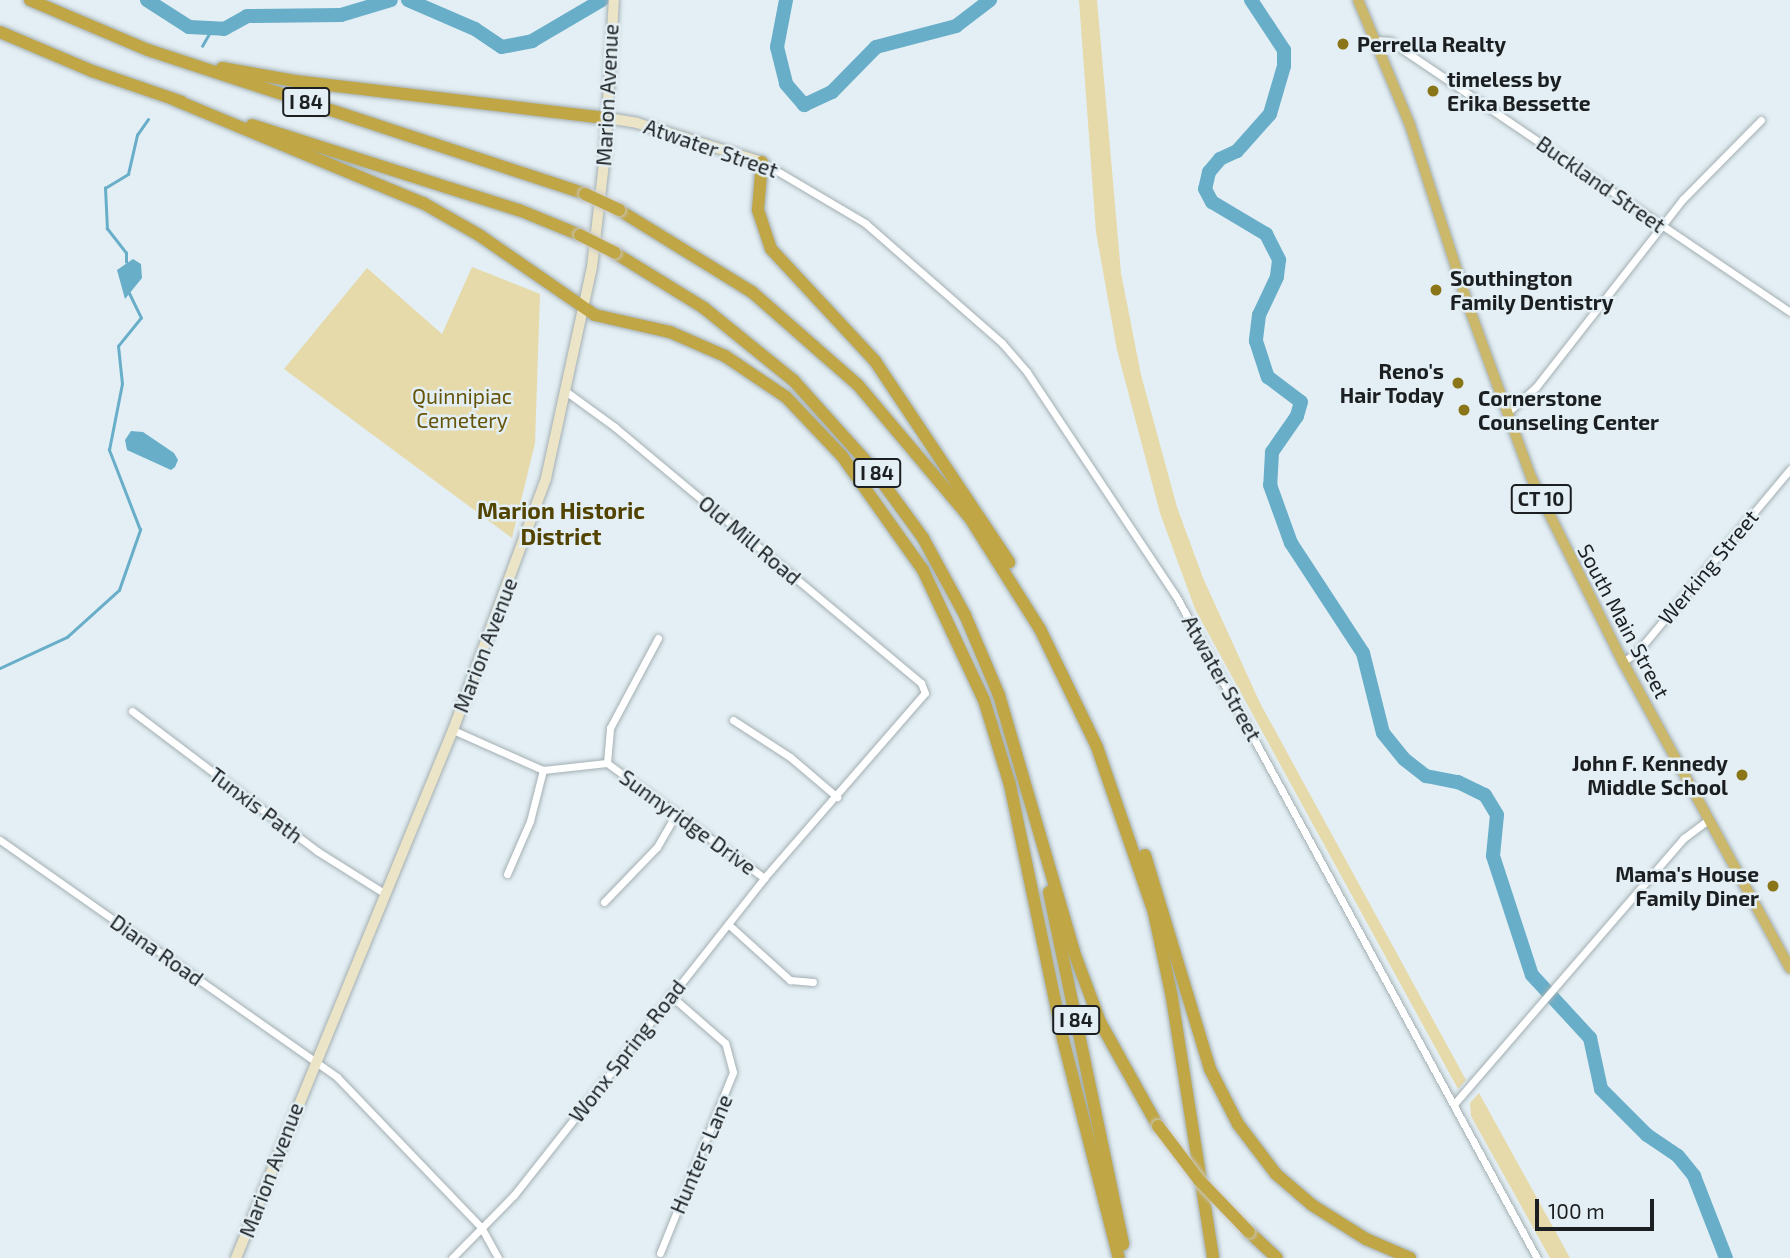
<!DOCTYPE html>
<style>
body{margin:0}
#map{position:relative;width:1790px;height:1258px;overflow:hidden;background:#e3eff4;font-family:"Exo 2",sans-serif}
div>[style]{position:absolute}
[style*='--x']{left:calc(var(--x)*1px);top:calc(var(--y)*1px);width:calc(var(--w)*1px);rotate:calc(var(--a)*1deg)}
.green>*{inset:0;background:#e6d9aa}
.water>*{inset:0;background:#68aec9}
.stream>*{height:2.5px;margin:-1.25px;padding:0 1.25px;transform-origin:1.25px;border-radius:1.25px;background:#68aec9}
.river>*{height:14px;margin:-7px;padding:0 7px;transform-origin:7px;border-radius:7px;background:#68aec9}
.roads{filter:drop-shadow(0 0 2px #a4afb3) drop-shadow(0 0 2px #a4afb3)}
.minor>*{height:7px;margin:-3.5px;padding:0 3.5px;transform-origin:3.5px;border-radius:3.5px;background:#fff}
.secondary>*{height:10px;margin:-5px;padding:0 5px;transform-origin:5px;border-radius:5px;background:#ece4c7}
.trunk>*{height:10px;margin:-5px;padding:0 5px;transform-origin:5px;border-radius:5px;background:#ccb86a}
.motorway>*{height:12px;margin:-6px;padding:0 6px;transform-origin:6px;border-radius:6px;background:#c0a644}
.bridges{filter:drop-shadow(0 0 2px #c8c9ca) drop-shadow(0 0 2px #c8c9ca)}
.motorway-bridge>*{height:12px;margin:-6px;padding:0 6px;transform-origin:6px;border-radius:6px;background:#c0a644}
.dots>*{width:19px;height:19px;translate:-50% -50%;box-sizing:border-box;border:4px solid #e3eff4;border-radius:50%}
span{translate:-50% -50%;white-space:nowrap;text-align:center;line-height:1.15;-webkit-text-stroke:5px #e3eff4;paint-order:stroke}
.shield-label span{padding:2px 5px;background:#e3eff4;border:2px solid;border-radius:5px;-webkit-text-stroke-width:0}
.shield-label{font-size:19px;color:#1b1f21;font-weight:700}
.poi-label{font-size:21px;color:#1b1f21;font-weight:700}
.left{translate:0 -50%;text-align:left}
.right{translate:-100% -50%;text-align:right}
.street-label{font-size:21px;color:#1b1f21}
.park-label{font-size:21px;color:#665409}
.neighbourhood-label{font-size:23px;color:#524300;font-weight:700}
.scale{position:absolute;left:1535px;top:1199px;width:119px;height:32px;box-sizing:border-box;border:4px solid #1b1f21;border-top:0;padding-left:9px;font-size:21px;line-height:24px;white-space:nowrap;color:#1b1f21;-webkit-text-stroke:5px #e3eff4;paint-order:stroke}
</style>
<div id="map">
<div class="green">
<i style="clip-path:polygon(1079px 0,1097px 0,1121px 273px,1141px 375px,1177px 507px,1203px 578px,1260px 703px,1466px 1080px,1458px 1089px,1195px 609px,1160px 513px,1117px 350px,1096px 232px)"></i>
<i style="clip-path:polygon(472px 267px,540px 294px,535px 443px,512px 538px,284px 369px,367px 268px,442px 334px)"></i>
<i style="clip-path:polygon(1479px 1093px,1570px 1258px,1550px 1258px,1471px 1116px,1470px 1103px)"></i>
</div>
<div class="water">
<i style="clip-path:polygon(133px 259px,141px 264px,142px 278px,125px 299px,117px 270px)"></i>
<i style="clip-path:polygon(131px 431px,143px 432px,174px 453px,178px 460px,175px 467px,171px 470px,127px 450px,125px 440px)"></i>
</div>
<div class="stream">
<i style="--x:202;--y:46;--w:20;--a:-60"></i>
<i style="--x:126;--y:262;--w:9;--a:-90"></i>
<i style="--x:126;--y:253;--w:31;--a:-128"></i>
<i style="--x:107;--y:229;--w:41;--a:-92.8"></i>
<i style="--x:105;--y:188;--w:27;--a:-31"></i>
<i style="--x:128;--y:174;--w:40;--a:-77"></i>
<i style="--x:137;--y:135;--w:19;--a:-55"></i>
<i style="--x:0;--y:668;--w:74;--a:-24.8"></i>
<i style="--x:67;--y:637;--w:70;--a:-42.1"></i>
<i style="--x:119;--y:590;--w:64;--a:-70.7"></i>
<i style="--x:140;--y:530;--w:86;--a:-111.2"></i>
<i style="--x:109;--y:450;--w:67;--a:-78.9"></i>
<i style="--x:122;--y:384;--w:38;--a:-96"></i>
<i style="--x:118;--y:346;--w:36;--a:-51"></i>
<i style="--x:141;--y:318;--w:28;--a:-116"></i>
</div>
<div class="river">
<i style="--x:147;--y:0;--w:50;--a:32.7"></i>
<i style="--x:189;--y:27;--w:35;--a:3"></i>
<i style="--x:224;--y:29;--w:26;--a:-29"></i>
<i style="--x:247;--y:16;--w:94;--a:-0.6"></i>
<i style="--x:341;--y:15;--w:52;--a:-16.7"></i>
<i style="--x:408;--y:0;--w:73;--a:23.4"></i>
<i style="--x:475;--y:29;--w:32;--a:34"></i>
<i style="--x:502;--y:47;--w:31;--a:-11"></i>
<i style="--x:532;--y:41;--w:81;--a:-30.4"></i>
<i style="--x:786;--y:0;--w:48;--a:100.8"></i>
<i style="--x:777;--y:47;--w:38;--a:76"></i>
<i style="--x:786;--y:84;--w:28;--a:49"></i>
<i style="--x:804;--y:105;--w:31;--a:-25"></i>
<i style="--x:832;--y:92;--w:63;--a:-45.6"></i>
<i style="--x:876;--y:47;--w:83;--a:-14.7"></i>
<i style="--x:956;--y:26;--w:43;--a:-37.4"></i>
<i style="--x:1251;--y:0;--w:60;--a:56.6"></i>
<i style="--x:1284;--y:50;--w:16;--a:90"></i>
<i style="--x:1284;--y:66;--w:50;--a:106.3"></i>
<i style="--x:1270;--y:114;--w:50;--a:131.7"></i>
<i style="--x:1237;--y:151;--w:19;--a:155"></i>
<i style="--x:1220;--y:159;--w:17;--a:130"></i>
<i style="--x:1209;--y:172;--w:17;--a:103"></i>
<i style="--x:1205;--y:189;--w:15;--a:62"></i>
<i style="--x:1212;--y:202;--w:63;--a:30.7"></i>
<i style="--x:1266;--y:234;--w:29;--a:63"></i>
<i style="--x:1279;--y:260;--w:17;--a:97"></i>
<i style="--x:1277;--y:277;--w:42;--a:115.3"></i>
<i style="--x:1259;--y:315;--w:26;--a:97"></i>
<i style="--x:1256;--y:341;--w:38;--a:72"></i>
<i style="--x:1268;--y:377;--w:41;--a:37.1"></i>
<i style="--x:1301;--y:402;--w:15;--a:106"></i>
<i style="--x:1297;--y:416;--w:44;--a:124.8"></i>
<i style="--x:1272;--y:452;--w:33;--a:93"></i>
<i style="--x:1270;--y:485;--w:62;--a:70.1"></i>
<i style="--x:1291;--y:543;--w:131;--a:56.8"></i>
<i style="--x:1363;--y:653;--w:82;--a:76"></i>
<i style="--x:1383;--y:733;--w:33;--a:51"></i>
<i style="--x:1404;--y:759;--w:28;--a:38"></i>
<i style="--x:1426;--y:776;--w:33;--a:11"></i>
<i style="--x:1458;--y:782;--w:30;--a:26"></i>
<i style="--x:1485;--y:795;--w:23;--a:59"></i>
<i style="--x:1497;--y:815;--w:41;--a:95.6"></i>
<i style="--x:1493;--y:856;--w:125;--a:71.9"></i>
<i style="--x:1532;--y:975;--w:86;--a:47.4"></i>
<i style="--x:1590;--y:1038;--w:52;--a:77.8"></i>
<i style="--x:1601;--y:1089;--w:65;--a:45"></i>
<i style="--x:1647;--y:1135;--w:37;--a:34"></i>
<i style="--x:1678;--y:1156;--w:26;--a:51"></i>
<i style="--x:1694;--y:1176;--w:88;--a:68.7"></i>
</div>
<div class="roads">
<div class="minor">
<i style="--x:1374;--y:40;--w:16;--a:4"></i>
<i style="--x:1390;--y:41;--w:483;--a:34.1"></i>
<i style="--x:762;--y:162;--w:120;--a:30.6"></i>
<i style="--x:865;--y:223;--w:182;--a:41.2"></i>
<i style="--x:1002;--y:343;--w:38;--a:49"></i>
<i style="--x:1027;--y:372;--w:269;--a:56.4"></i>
<i style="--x:1176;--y:596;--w:754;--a:61.4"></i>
<i style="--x:1507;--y:413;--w:39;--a:-42"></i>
<i style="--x:1536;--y:387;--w:239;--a:-52"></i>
<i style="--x:1683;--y:199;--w:111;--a:-45.4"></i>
<i style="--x:1623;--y:662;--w:19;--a:-36"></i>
<i style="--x:1638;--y:651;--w:237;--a:-50.1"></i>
<i style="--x:132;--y:711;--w:232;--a:37.1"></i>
<i style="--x:317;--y:851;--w:79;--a:32.1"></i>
<i style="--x:733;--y:720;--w:68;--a:33"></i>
<i style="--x:790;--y:757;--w:62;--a:40.4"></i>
<i style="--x:453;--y:730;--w:98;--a:24"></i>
<i style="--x:543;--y:770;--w:64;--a:-6.2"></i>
<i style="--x:607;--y:763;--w:195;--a:36.2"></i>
<i style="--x:607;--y:763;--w:35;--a:-85"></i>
<i style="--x:610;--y:728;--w:102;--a:-61.9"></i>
<i style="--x:0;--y:840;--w:412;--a:35.1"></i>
<i style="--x:337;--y:1077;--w:208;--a:46.2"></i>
<i style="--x:481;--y:1227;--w:35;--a:61"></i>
<i style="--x:507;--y:874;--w:58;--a:-66.5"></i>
<i style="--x:530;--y:821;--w:53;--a:-75.7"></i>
<i style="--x:604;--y:902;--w:76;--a:-46.1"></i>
<i style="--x:657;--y:847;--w:39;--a:-60"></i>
<i style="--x:728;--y:924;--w:84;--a:42.1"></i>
<i style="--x:790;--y:980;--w:23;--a:5"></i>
<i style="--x:1455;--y:1103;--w:350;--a:-49.2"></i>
<i style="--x:1684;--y:838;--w:30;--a:-37"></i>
<i style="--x:660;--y:1253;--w:195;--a:-68"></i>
<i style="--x:733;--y:1072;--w:30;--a:-105"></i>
<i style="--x:725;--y:1043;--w:73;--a:-138.9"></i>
<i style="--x:452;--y:1258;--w:88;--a:-45.5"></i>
<i style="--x:514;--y:1195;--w:404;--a:-51.7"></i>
<i style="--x:764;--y:878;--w:245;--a:-49"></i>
<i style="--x:925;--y:693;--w:11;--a:-112"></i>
<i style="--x:921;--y:683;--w:399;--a:-140.1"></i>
<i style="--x:615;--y:427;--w:58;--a:-144.1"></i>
</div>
<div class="secondary">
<i style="--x:607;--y:118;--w:30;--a:9"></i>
<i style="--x:637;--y:123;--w:131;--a:17.3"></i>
<i style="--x:236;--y:1258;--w:571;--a:-67.66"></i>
<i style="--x:453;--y:730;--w:269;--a:-69.7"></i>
<i style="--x:546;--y:478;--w:216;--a:-77.7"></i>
<i style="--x:592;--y:267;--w:114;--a:-83.4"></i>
<i style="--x:605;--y:154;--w:154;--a:-86.7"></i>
</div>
<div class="trunk">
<i style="--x:1358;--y:0;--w:135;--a:67.4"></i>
<i style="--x:1410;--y:125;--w:186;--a:72.1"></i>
<i style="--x:1467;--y:302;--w:186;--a:69.9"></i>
<i style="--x:1531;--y:477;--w:207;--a:63.6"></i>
<i style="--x:1623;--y:662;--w:349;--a:61.4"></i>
</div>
<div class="motorway">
<i style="--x:30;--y:0;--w:128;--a:23"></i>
<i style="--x:148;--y:50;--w:460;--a:18.2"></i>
<i style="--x:0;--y:32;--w:100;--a:23"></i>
<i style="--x:92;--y:71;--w:95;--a:19"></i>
<i style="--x:222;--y:68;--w:74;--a:10.1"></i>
<i style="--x:295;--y:81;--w:314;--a:6.8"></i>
<i style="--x:175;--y:100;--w:269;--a:22.6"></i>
<i style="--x:423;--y:203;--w:64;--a:29.7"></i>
<i style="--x:479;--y:235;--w:141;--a:34.6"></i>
<i style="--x:595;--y:315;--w:77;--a:12.8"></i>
<i style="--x:670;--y:332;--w:60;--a:23.6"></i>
<i style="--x:725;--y:356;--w:73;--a:33.9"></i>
<i style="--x:786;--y:397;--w:81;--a:46.5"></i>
<i style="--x:842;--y:456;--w:140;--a:54.6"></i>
<i style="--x:923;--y:570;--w:144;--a:64.9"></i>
<i style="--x:984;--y:700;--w:89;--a:73"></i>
<i style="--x:1010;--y:785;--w:259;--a:78.2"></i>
<i style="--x:1063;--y:1039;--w:226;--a:75.7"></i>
<i style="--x:252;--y:125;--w:280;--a:17.7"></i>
<i style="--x:519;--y:210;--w:66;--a:22.3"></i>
<i style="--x:762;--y:162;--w:48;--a:94.8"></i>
<i style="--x:758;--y:210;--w:41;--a:71.6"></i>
<i style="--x:771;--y:249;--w:153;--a:47.1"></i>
<i style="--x:875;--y:361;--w:242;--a:56.3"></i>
<i style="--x:619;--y:210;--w:156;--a:31.7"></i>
<i style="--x:752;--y:292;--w:141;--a:41.3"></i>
<i style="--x:858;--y:385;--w:174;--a:49.9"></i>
<i style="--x:970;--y:518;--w:131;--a:57.8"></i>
<i style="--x:1040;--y:629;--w:131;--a:64.2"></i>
<i style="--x:1097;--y:747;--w:176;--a:71"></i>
<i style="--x:1154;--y:913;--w:87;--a:78"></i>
<i style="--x:1172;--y:998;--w:263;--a:81"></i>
<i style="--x:615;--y:253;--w:105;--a:31.7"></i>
<i style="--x:704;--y:308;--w:116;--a:39"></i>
<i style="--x:794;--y:381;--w:117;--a:48.1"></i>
<i style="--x:872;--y:468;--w:87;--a:53.9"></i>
<i style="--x:923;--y:538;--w:88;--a:61.4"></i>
<i style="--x:965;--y:615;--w:87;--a:67"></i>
<i style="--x:999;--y:695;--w:268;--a:73.7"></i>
<i style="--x:1074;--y:952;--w:75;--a:69.6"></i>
<i style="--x:1100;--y:1022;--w:119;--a:60.9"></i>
<i style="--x:1145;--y:855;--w:224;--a:73.1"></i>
<i style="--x:1210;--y:1069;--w:62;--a:63"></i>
<i style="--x:1238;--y:1124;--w:63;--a:52.8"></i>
<i style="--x:1276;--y:1174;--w:48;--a:40.7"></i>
<i style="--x:1312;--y:1205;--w:64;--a:32.2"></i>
<i style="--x:1366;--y:1239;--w:48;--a:23.4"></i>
<i style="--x:1049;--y:892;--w:360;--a:78.1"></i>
<i style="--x:1249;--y:1232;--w:38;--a:43"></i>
</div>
</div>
<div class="bridges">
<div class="motorway-bridge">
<i style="--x:585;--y:194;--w:38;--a:25"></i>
<i style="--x:580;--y:235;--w:39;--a:27"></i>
<i style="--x:1158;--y:1126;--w:68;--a:52.8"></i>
<i style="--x:1199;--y:1180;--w:72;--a:46.1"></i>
</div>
</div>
<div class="dots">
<i style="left:1343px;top:44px;background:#8b7519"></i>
<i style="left:1433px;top:91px;background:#8b7519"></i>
<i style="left:1436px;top:290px;background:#8b7519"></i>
<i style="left:1458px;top:383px;background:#8b7519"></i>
<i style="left:1464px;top:410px;background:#8b7519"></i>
<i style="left:1742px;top:775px;background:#8b7519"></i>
<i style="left:1773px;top:886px;background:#8b7519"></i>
</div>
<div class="shield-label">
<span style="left:306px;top:102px">I 84</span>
<span style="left:877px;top:473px">I 84</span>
<span style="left:1541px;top:499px">CT 10</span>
<span style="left:1076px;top:1020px">I 84</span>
</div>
<div class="poi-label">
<span class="left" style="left:1357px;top:44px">Perrella Realty</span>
<span class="left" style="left:1447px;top:91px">timeless by<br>Erika Bessette</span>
<span class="left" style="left:1450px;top:290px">Southington<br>Family Dentistry</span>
<span class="right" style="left:1444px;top:383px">Reno's<br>Hair Today</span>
<span class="left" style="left:1478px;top:410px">Cornerstone<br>Counseling Center</span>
<span class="right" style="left:1728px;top:775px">John F. Kennedy<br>Middle School</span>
<span class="right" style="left:1759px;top:886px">Mama's House<br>Family Diner</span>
</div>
<div class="street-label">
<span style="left:607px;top:95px;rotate:-87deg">Marion Avenue</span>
<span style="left:711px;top:148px;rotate:19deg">Atwater Street</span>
<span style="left:1601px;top:184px;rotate:35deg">Buckland Street</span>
<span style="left:750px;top:540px;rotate:40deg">Old Mill Road</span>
<span style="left:1708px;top:567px;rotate:-50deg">Werking Street</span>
<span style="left:1624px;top:621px;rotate:62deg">South Main Street</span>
<span style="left:485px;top:645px;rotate:-69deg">Marion Avenue</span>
<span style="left:1222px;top:678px;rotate:61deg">Atwater Street</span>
<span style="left:256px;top:805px;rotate:37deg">Tunxis Path</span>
<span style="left:688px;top:822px;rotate:36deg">Sunnyridge Drive</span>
<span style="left:157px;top:950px;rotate:35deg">Diana Road</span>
<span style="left:627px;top:1051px;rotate:-52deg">Wonx Spring Road</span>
<span style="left:701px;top:1154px;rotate:-67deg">Hunters Lane</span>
<span style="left:271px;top:1170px;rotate:-69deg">Marion Avenue</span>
</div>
<div class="park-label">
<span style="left:462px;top:408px">Quinnipiac<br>Cemetery</span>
</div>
<div class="neighbourhood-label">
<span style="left:561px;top:523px">Marion Historic<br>District</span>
</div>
<div class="scale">100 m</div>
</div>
